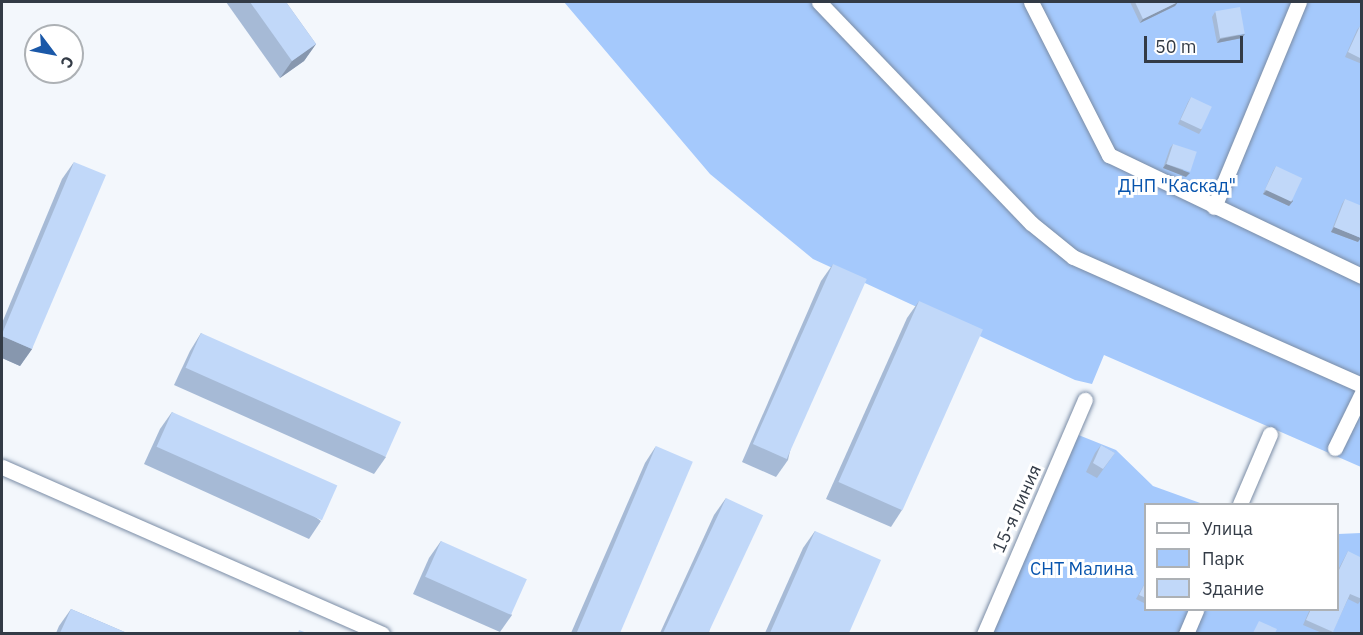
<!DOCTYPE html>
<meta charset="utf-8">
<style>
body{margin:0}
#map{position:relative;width:1363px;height:635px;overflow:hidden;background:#f3f7fc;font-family:"IBM Plex Sans",sans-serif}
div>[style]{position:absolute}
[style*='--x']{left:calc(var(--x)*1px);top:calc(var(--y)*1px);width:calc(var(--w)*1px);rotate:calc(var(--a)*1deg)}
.green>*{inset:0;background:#a5c9fc}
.roads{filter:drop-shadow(0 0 2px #7a8ca5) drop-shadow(0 0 2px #7a8ca5)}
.minor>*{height:15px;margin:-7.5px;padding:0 7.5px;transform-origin:7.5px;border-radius:7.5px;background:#fff}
.wall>*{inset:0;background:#a6bad6}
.shaded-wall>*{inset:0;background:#8797ae}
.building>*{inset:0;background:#c1d8f9;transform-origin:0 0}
span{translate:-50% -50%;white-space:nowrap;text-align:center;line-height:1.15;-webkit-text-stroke:6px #fff;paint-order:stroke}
.park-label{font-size:18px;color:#0653ad}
.street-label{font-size:18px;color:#333b46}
.frame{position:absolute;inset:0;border:3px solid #333b46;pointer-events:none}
.legend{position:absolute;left:1144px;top:503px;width:195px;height:108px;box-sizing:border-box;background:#fff;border:2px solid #adb1b5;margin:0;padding:8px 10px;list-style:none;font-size:18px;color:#333b46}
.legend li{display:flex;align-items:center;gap:12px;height:30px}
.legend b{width:30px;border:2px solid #adb1b5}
.north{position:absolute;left:24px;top:24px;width:60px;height:60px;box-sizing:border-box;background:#fff;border:2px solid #adb1b5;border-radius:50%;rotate:122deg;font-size:16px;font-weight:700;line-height:24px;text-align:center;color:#333b46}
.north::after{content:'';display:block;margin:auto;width:21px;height:27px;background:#1a58a8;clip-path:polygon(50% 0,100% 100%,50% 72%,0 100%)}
.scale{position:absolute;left:1144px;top:36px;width:99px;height:27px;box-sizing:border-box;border:3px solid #333b46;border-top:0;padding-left:8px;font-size:18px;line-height:21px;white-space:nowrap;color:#333b46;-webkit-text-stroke:4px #fff;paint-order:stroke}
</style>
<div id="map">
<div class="green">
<i style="clip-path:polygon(564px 2px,1361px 2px,1361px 467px,1104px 355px,1092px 384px,1075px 380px,813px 259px,710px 174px)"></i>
<i style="clip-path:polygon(1071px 432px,1116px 450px,1153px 486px,1203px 504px,1146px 504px,1146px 610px,1338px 610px,1338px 534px,1361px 533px,1361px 633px,984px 634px)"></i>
</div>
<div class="roads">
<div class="minor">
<i style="--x:819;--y:2;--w:306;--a:46.2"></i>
<i style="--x:1031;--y:223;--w:54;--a:39"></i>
<i style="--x:1073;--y:257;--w:316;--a:23.9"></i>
<i style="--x:1031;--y:2;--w:172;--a:63"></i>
<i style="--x:1109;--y:155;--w:280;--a:25.6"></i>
<i style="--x:1214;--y:207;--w:222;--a:-67.5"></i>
<i style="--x:1335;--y:448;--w:61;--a:-63.9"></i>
<i style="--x:2;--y:467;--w:415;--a:23.7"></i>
<i style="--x:1240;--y:504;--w:76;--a:-66.8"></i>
<i style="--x:984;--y:634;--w:255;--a:-66.7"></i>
<i style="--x:1186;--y:634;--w:26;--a:-67"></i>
</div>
</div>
<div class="wall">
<i style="clip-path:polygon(226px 2px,286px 2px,316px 44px,304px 61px,280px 78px)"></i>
<i style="clip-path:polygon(1130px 2px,1178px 2px,1175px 6px,1140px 23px)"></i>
<i style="clip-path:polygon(1215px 12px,1242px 38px,1217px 43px,1212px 17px)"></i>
<i style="clip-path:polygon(1360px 26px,1362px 26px,1362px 64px,1345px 57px,1357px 30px)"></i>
<i style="clip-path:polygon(1191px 97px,1202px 129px,1199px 134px,1178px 124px,1188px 102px)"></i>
<i style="clip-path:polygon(1173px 144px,1186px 177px,1163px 168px,1170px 148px)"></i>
<i style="clip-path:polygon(74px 162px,32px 349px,20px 366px,2px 358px,2px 323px,62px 179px)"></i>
<i style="clip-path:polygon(1276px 166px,1293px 201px,1289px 206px,1263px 194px,1273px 171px)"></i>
<i style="clip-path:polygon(1345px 199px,1358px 242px,1331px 232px,1342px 204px)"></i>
<i style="clip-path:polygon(833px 264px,788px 460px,776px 477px,742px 462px,821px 281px)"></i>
<i style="clip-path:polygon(919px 301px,902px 510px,891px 527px,826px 499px,907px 318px)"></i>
<i style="clip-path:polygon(201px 333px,386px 457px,374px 474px,174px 385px,190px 351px)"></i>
<i style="clip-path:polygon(172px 412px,321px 521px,309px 539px,144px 464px,160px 429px)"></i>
<i style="clip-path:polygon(1101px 445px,1115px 453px,1097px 478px,1086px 472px,1095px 453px)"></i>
<i style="clip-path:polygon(656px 446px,619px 633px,571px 633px,645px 463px)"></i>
<i style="clip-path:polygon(726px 498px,709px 633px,660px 633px,714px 515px)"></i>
<i style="clip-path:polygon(815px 531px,849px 633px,765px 633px,803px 548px)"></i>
<i style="clip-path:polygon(441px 541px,512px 615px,500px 632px,413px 594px,429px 558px)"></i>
<i style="clip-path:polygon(1348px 551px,1362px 599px,1358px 604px,1348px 599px,1332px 633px,1322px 633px,1303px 625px,1310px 609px,1338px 609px,1338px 570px)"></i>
<i style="clip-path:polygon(1146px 581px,1146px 604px,1136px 599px)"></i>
<i style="clip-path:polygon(71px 609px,127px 633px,56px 633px,59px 626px)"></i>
</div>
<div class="shaded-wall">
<i style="clip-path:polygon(1178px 2px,1175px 6px,1140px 23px,1143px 19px)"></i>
<i style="clip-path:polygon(1245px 34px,1242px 38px,1217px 43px,1220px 39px)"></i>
<i style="clip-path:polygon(316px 44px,304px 61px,280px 78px,292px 61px)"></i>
<i style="clip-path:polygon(1166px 164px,1190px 173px,1186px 177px,1163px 168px)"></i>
<i style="clip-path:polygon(1267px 190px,1293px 201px,1289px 206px,1263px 194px)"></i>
<i style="clip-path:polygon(1334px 227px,1361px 238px,1358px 242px,1331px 232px)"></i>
<i style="clip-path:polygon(2px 336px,32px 349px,20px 366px,2px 358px)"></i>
</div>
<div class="building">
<i style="clip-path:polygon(250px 2px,286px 2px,316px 44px,292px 61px)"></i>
<i style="clip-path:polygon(1135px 2px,1178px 2px,1143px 19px)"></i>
<i style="left:1240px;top:7px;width:27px;height:25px;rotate:80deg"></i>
<i style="clip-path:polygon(1360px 26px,1362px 26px,1362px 59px,1348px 52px)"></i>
<i style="left:1191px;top:97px;width:23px;height:25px;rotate:25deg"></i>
<i style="left:1173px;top:144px;width:25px;height:21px;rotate:18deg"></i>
<i style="clip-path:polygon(74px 162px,106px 175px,32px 349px,2px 336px,2px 334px)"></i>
<i style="left:1276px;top:166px;width:29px;height:26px;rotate:25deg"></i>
<i style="clip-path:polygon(1345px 199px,1362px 206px,1361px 238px,1334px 227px)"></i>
<i style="left:833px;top:264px;width:37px;height:197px;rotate:24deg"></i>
<i style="left:919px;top:301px;width:70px;height:198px;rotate:24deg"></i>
<i style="left:201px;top:333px;width:219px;height:38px;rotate:24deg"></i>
<i style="left:172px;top:412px;width:181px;height:38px;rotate:24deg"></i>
<i style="clip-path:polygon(1101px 445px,1115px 453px,1103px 469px,1093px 463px)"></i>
<i style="left:656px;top:446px;width:40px;height:203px;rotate:23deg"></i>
<i style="left:726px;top:498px;width:41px;height:149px;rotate:25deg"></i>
<i style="clip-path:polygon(815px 531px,881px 560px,849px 633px,770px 633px)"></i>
<i style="left:441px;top:541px;width:94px;height:39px;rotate:24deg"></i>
<i style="clip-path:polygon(1348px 551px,1362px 558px,1362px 599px,1350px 594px,1333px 632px,1306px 620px,1311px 609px,1338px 609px,1338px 572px)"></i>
<i style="clip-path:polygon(1146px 581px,1146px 598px,1139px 595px)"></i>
<i style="clip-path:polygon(71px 609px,127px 633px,60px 633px)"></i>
<i style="clip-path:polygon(1259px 621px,1277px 629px,1275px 633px,1253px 633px)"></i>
<i style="clip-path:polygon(299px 630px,307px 633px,298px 633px)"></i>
</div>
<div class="park-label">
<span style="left:1177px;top:186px">ДНП "Каскад"</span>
<span style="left:1082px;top:569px">СНТ Малина</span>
</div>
<div class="street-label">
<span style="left:1017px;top:509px;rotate:-66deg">15-я линия</span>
</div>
<div class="frame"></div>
<ul class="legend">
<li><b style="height:8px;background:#fff"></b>Улица</li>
<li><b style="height:16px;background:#a5c9fc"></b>Парк</li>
<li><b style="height:16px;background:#c1d8f9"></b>Здание</li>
</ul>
<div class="north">С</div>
<div class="scale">50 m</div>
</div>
